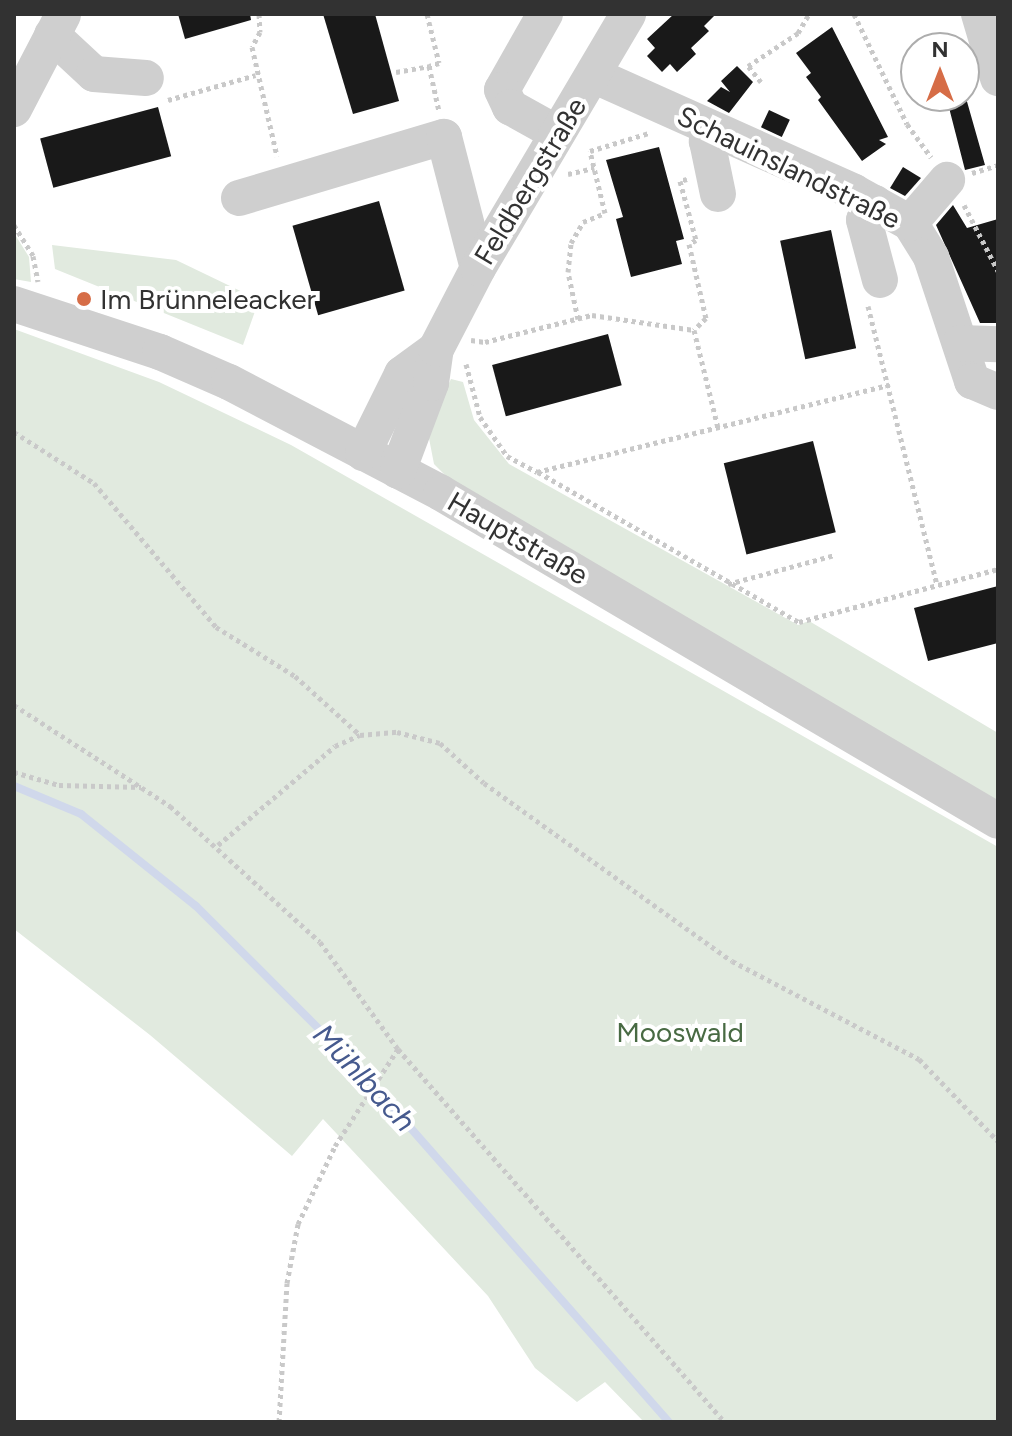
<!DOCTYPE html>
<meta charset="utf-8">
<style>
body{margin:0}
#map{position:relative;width:1012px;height:1436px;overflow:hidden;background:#fff;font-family:Figtree,sans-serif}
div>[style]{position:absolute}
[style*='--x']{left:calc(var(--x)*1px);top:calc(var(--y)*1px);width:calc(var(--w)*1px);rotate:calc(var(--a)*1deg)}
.green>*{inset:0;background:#e1eadf}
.stream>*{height:8px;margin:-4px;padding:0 4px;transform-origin:4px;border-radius:4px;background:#d0d8eb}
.building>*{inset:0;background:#191919;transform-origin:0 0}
.path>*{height:5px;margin-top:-2.5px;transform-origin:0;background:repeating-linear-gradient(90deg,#c9c9c9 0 4px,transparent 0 8px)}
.minor>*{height:36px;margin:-18px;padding:0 18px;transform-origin:18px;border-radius:18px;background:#cfcfcf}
.dots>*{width:22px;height:22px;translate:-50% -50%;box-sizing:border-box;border:4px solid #fff;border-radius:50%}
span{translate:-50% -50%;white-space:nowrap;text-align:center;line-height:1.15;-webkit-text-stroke:8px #fff;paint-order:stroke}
.street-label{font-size:28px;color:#323232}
.poi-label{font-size:28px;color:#323232}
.left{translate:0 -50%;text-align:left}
.park-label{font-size:28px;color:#486a43}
.water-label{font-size:30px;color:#465a8e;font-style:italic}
.frame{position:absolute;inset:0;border:16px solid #323232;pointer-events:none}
.north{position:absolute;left:900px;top:32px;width:80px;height:80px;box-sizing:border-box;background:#fff;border:2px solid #adadad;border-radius:50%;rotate:0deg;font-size:22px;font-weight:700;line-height:32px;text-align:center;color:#323232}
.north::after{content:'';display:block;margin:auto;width:28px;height:36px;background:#d66d47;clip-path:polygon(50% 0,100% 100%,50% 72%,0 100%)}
</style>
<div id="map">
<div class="green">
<i style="clip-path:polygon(14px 233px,29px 257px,31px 282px,14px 279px)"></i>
<i style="clip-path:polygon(52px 245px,176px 260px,259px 300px,243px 345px,55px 269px)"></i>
<i style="clip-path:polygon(14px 329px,159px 382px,291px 445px,998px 847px,998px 1422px,644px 1422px,605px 1382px,577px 1402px,535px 1368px,488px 1296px,323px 1119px,292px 1156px,150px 1035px,14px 929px)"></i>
<i style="clip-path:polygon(451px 379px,463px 382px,474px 420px,509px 464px,798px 625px,809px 621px,998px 733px,998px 806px,448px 478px,434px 464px,427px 428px)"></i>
</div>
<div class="stream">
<i style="--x:14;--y:786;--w:73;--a:22.7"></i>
<i style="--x:81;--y:814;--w:147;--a:38.7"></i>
<i style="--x:196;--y:906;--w:228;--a:45"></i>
<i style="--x:357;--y:1067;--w:473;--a:48.7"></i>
</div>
<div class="building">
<i style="clip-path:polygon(178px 14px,250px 14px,251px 20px,185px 39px)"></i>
<i style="clip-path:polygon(323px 14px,375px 14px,399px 101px,353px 114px)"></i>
<i style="clip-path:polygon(674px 14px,716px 14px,704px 26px,709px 31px,691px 48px,696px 54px,677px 72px,670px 64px,662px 72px,647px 56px,655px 48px,647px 39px)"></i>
<i style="clip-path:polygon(832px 27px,888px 137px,879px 140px,886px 144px,862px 161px,818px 100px,821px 97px,806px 77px,811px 73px,796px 53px)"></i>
<i style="clip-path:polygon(737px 66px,753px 82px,729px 113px,707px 101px,721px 87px,730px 92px,721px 81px)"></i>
<i style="clip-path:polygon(964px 91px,985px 165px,965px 170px,946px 96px,964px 96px)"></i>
<i style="left:158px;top:107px;width:51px;height:122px;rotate:75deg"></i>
<i style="left:769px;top:110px;width:23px;height:19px;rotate:25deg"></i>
<i style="clip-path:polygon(659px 147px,684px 239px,676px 241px,682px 264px,631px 277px,616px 219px,623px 217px,606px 160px)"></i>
<i style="clip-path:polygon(903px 167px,921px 178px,905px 196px,890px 188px)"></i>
<i style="left:379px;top:201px;width:93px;height:90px;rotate:74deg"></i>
<i style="clip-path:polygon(953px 205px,967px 228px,998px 219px,998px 323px,980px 323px,936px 225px)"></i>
<i style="left:831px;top:230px;width:121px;height:52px;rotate:78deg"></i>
<i style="left:608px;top:334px;width:53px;height:120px;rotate:75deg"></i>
<i style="left:813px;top:441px;width:94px;height:92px;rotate:76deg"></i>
<i style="clip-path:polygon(998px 586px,998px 643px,928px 661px,914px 608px)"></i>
</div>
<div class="path">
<i style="--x:259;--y:14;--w:18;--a:87"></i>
<i style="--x:260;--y:32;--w:17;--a:118"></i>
<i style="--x:252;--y:47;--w:112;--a:77.1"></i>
<i style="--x:427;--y:14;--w:50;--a:76.2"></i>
<i style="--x:439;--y:63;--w:10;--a:163"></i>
<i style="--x:429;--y:66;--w:46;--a:77.5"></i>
<i style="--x:854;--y:14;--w:122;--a:64.3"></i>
<i style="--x:907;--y:124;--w:41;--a:54"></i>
<i style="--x:396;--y:72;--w:34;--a:-10"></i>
<i style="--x:761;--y:82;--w:21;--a:-129"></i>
<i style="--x:748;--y:66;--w:60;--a:-33.4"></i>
<i style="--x:798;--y:33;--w:22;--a:-60"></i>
<i style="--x:168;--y:100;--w:91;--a:-15.9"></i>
<i style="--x:972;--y:173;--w:27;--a:-17"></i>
<i style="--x:568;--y:174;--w:27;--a:-13"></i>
<i style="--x:687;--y:179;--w:7;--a:164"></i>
<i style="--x:680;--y:181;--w:61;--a:74.8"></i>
<i style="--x:696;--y:240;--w:8;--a:150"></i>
<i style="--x:689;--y:244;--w:76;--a:77.1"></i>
<i style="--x:706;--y:318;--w:17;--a:135"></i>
<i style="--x:694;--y:330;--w:101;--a:76.2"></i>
<i style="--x:964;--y:205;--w:74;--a:62.7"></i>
<i style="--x:14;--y:225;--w:36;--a:58"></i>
<i style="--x:33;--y:256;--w:26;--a:79"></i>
<i style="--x:868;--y:306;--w:287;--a:76.1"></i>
<i style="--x:578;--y:319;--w:48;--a:-102"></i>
<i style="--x:568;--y:272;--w:29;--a:-84"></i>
<i style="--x:571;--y:243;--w:24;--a:-60"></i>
<i style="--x:583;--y:222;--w:24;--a:-22"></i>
<i style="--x:605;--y:213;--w:64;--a:-103.6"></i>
<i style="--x:590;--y:151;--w:62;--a:-17"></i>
<i style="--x:471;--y:340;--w:14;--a:8"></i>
<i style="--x:485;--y:342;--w:110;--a:-14.2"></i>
<i style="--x:592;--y:315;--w:103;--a:8.4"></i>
<i style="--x:466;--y:364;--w:55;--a:75.2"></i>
<i style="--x:480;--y:417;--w:47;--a:55.3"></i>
<i style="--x:507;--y:456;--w:34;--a:28"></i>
<i style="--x:537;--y:472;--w:363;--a:-13.9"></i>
<i style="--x:14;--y:432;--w:95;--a:32.5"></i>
<i style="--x:94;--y:483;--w:189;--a:49.7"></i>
<i style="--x:216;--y:627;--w:93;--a:31.8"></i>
<i style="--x:295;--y:676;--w:88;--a:42.2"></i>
<i style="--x:538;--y:472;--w:301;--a:29.9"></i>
<i style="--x:799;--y:622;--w:206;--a:-14.9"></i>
<i style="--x:728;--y:584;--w:111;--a:-15.2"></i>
<i style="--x:14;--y:705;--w:186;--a:32.9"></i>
<i style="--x:170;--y:806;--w:202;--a:42.2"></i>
<i style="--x:320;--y:942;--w:132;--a:53.9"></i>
<i style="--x:398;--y:1049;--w:496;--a:48.8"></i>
<i style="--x:14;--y:772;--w:47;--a:16.1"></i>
<i style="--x:59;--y:785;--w:82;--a:1.4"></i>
<i style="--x:218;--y:845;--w:153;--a:-40.2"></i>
<i style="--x:335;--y:746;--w:27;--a:-24"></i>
<i style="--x:360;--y:735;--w:37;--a:-5"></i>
<i style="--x:397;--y:732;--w:44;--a:14.3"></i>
<i style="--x:440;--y:743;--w:59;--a:42.3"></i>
<i style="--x:484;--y:783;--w:305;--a:35.7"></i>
<i style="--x:732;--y:961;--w:211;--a:27.7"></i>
<i style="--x:919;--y:1059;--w:114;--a:46.1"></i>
<i style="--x:279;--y:1422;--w:139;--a:-86.7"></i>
<i style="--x:287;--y:1283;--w:60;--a:-79.4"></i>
<i style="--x:298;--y:1224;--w:86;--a:-64.6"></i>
<i style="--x:335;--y:1146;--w:116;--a:-57"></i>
</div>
<div class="minor">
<i style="--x:545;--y:14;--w:87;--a:119.5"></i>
<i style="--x:502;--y:90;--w:19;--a:65"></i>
<i style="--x:510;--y:107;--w:54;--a:29"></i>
<i style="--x:979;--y:14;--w:67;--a:73.5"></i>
<i style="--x:52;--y:35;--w:57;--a:42.9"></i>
<i style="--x:94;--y:74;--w:52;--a:4.4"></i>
<i style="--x:593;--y:75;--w:286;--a:24.1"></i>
<i style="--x:854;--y:192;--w:64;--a:29"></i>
<i style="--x:910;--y:223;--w:40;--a:58"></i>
<i style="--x:931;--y:257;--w:131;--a:71.7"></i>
<i style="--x:972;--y:381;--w:28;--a:23"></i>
<i style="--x:14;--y:109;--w:106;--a:-62.5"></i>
<i style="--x:713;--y:130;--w:13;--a:119"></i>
<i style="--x:707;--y:141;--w:54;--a:78.3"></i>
<i style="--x:239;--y:198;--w:214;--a:-16.6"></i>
<i style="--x:444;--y:137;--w:135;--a:75.5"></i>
<i style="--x:875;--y:203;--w:20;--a:123"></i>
<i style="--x:864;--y:220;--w:62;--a:75.1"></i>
<i style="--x:910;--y:223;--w:57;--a:-49.3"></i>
<i style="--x:14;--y:304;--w:154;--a:18.2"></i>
<i style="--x:160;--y:352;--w:75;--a:23.5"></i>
<i style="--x:229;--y:382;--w:239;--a:27.6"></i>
<i style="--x:441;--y:493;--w:646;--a:30.49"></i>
<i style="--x:960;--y:343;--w:38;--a:2"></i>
<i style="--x:363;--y:453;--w:88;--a:-63.7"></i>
<i style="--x:402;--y:374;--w:42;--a:-36.3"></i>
<i style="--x:398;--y:471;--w:94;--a:-69.4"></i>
<i style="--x:431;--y:383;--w:34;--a:-82"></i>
<i style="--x:436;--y:349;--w:91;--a:-62.6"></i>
<i style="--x:478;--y:268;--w:295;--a:-59.4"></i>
</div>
<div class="dots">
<i style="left:84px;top:299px;background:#d66d47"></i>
</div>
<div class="street-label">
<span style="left:789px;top:167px;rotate:26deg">Schauinslandstraße</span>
<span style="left:530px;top:181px;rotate:-59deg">Feldbergstraße</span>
<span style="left:518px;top:538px;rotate:30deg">Hauptstraße</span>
</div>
<div class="poi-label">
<span class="left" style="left:100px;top:299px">Im Brünneleacker</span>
</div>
<div class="park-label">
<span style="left:680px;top:1032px">Mooswald</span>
</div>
<div class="water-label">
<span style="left:364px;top:1078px;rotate:47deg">Mühlbach</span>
</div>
<div class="frame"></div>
<div class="north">N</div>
</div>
